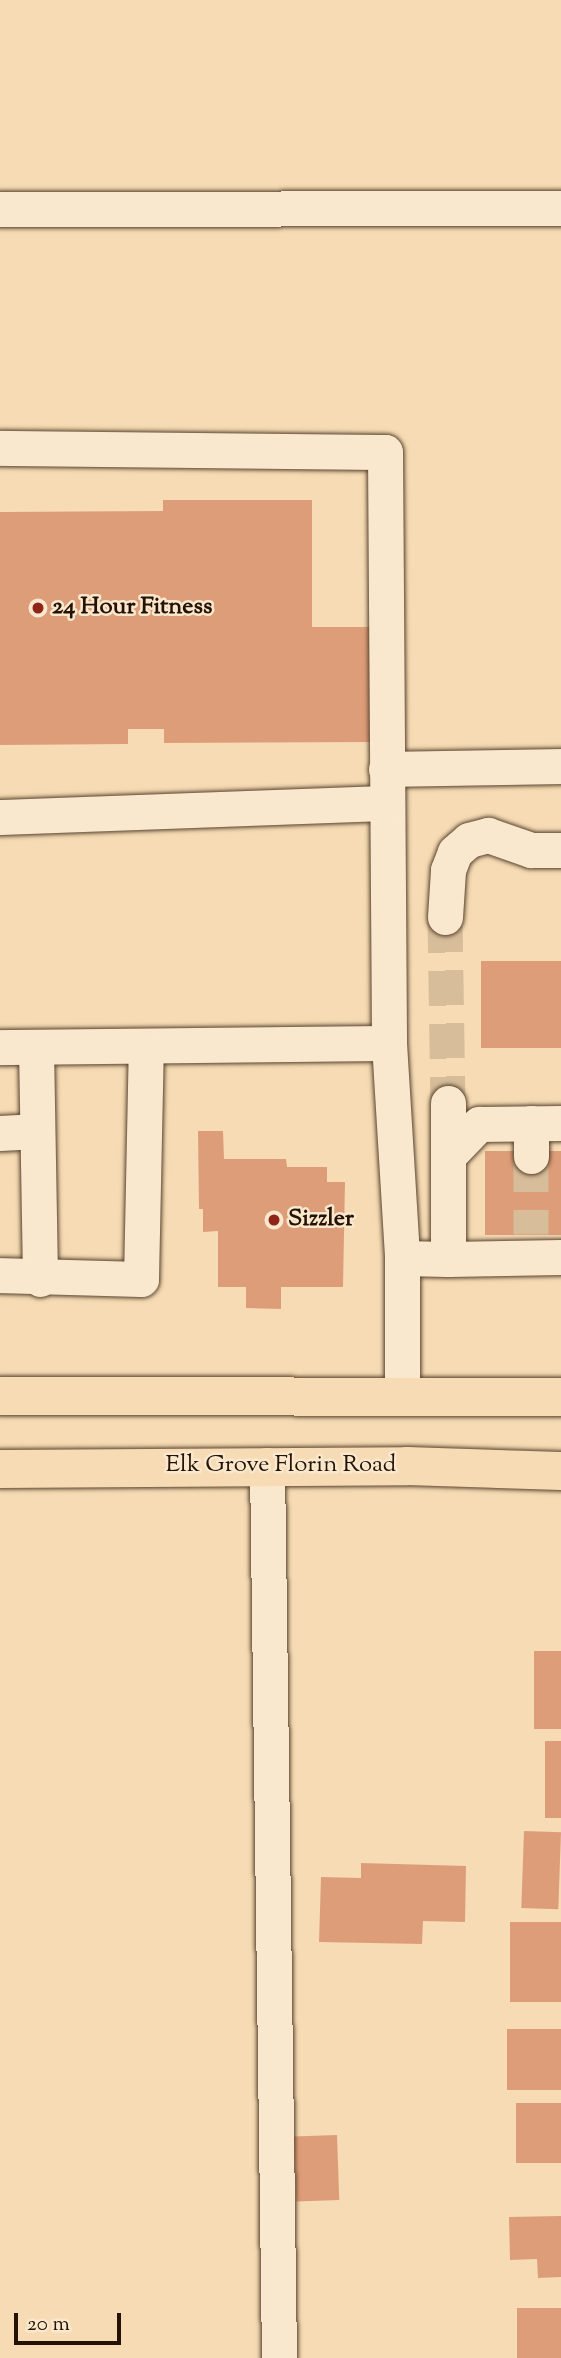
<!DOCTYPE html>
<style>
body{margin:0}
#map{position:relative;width:561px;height:2358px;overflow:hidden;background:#f6dbb4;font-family:"Sorts Mill Goudy",serif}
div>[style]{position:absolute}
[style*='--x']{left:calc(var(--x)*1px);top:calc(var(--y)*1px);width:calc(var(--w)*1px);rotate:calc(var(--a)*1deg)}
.building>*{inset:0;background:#de9d79;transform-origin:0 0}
.minor-tunnel>*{height:35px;margin-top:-17.5px;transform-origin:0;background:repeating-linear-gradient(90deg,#d7bd99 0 35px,transparent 0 53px)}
.roads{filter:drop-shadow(0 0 2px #59442e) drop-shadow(0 0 2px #59442e)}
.minor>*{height:35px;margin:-17.5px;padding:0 17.5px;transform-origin:17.5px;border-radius:17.5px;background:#f9e8ce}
.major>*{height:38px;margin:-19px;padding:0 19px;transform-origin:19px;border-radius:19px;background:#f6dbb4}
.dots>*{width:19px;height:19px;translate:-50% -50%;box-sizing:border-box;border:4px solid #f9e8ce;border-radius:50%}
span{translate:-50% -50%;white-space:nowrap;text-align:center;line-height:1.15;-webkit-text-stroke:5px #f9e8ce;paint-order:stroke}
.poi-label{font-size:24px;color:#251202;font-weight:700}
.left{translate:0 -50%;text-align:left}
.street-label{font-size:24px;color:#251202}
.scale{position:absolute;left:14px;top:2313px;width:107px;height:32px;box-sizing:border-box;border:4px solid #251202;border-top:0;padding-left:9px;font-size:21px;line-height:24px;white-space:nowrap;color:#251202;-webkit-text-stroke:5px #f9e8ce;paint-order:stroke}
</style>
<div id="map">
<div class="building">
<i style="clip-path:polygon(163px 500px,312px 500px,312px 627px,373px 627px,373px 742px,164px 743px,164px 729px,128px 729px,128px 744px,0 745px,0 512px,163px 511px)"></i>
<i style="left:481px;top:961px;width:80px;height:87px"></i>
<i style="clip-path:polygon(198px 1131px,223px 1131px,224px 1159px,286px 1159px,287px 1167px,327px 1167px,327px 1182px,345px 1182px,343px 1287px,281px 1287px,281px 1309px,246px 1308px,246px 1287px,218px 1287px,218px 1231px,203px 1232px,203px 1209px,199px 1209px)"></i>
<i style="left:561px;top:1151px;width:84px;height:76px;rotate:90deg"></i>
<i style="left:561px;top:1651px;width:78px;height:27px;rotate:90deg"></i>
<i style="left:545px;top:1741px;width:16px;height:77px"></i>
<i style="left:524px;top:1831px;width:37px;height:77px;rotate:2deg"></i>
<i style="clip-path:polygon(361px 1863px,466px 1866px,465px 1922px,423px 1921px,422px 1944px,319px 1942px,321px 1877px,361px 1878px)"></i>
<i style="left:510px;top:1922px;width:51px;height:80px"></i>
<i style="left:561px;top:2029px;width:61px;height:54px;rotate:90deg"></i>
<i style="left:516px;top:2103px;width:45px;height:60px"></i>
<i style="left:337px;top:2135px;width:65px;height:43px;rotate:88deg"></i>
<i style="clip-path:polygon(561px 2216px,561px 2277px,538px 2278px,537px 2259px,510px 2260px,509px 2217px)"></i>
<i style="left:561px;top:2308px;width:50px;height:44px;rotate:90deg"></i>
</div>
<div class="minor-tunnel">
<i style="--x:445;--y:917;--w:186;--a:89.1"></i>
<i style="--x:531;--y:1156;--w:78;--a:90"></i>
</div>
<div class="roads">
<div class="minor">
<i style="--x:0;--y:209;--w:561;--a:-0.1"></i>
<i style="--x:0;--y:448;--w:385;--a:0.6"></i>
<i style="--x:385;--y:452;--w:591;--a:89.61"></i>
<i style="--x:389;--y:1043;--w:215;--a:86.5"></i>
<i style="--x:402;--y:1258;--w:137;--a:90"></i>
<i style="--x:386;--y:769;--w:175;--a:-1"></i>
<i style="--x:0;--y:817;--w:387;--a:-2.1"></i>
<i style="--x:445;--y:917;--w:47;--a:-86.3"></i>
<i style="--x:448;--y:870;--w:19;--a:-69"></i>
<i style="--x:455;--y:852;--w:18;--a:-41"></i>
<i style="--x:469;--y:840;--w:20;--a:-15"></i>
<i style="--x:488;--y:835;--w:46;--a:19.2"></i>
<i style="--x:531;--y:850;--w:30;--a:0"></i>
<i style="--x:0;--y:1047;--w:389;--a:-0.6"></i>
<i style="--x:36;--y:1047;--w:232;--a:89"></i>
<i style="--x:448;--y:1103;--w:53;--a:90"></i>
<i style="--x:531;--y:1123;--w:33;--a:90"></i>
<i style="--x:0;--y:1133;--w:37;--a:-3"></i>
<i style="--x:402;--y:1258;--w:46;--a:1.2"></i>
<i style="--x:448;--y:1259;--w:103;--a:-90"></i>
<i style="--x:448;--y:1156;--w:45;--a:-45.9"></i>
<i style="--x:479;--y:1124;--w:82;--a:-0.7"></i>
<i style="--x:448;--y:1259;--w:113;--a:-1"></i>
<i style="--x:0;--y:1275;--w:141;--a:1.6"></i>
<i style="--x:141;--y:1279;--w:233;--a:-88.8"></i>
<i style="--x:267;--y:1465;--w:893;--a:89.23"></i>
</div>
<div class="major">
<i style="--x:0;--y:1396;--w:561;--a:0.1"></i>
<i style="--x:0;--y:1469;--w:407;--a:-0.4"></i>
<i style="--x:407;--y:1466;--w:154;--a:1.9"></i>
</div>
</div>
<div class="dots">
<i style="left:38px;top:608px;background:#8f2418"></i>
<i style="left:274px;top:1220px;background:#8f2418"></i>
</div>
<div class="poi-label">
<span class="left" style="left:52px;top:608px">24 Hour Fitness</span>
<span class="left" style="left:288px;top:1220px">Sizzler</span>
</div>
<div class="street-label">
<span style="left:281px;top:1466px">Elk Grove Florin Road</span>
</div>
<div class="scale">20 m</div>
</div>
